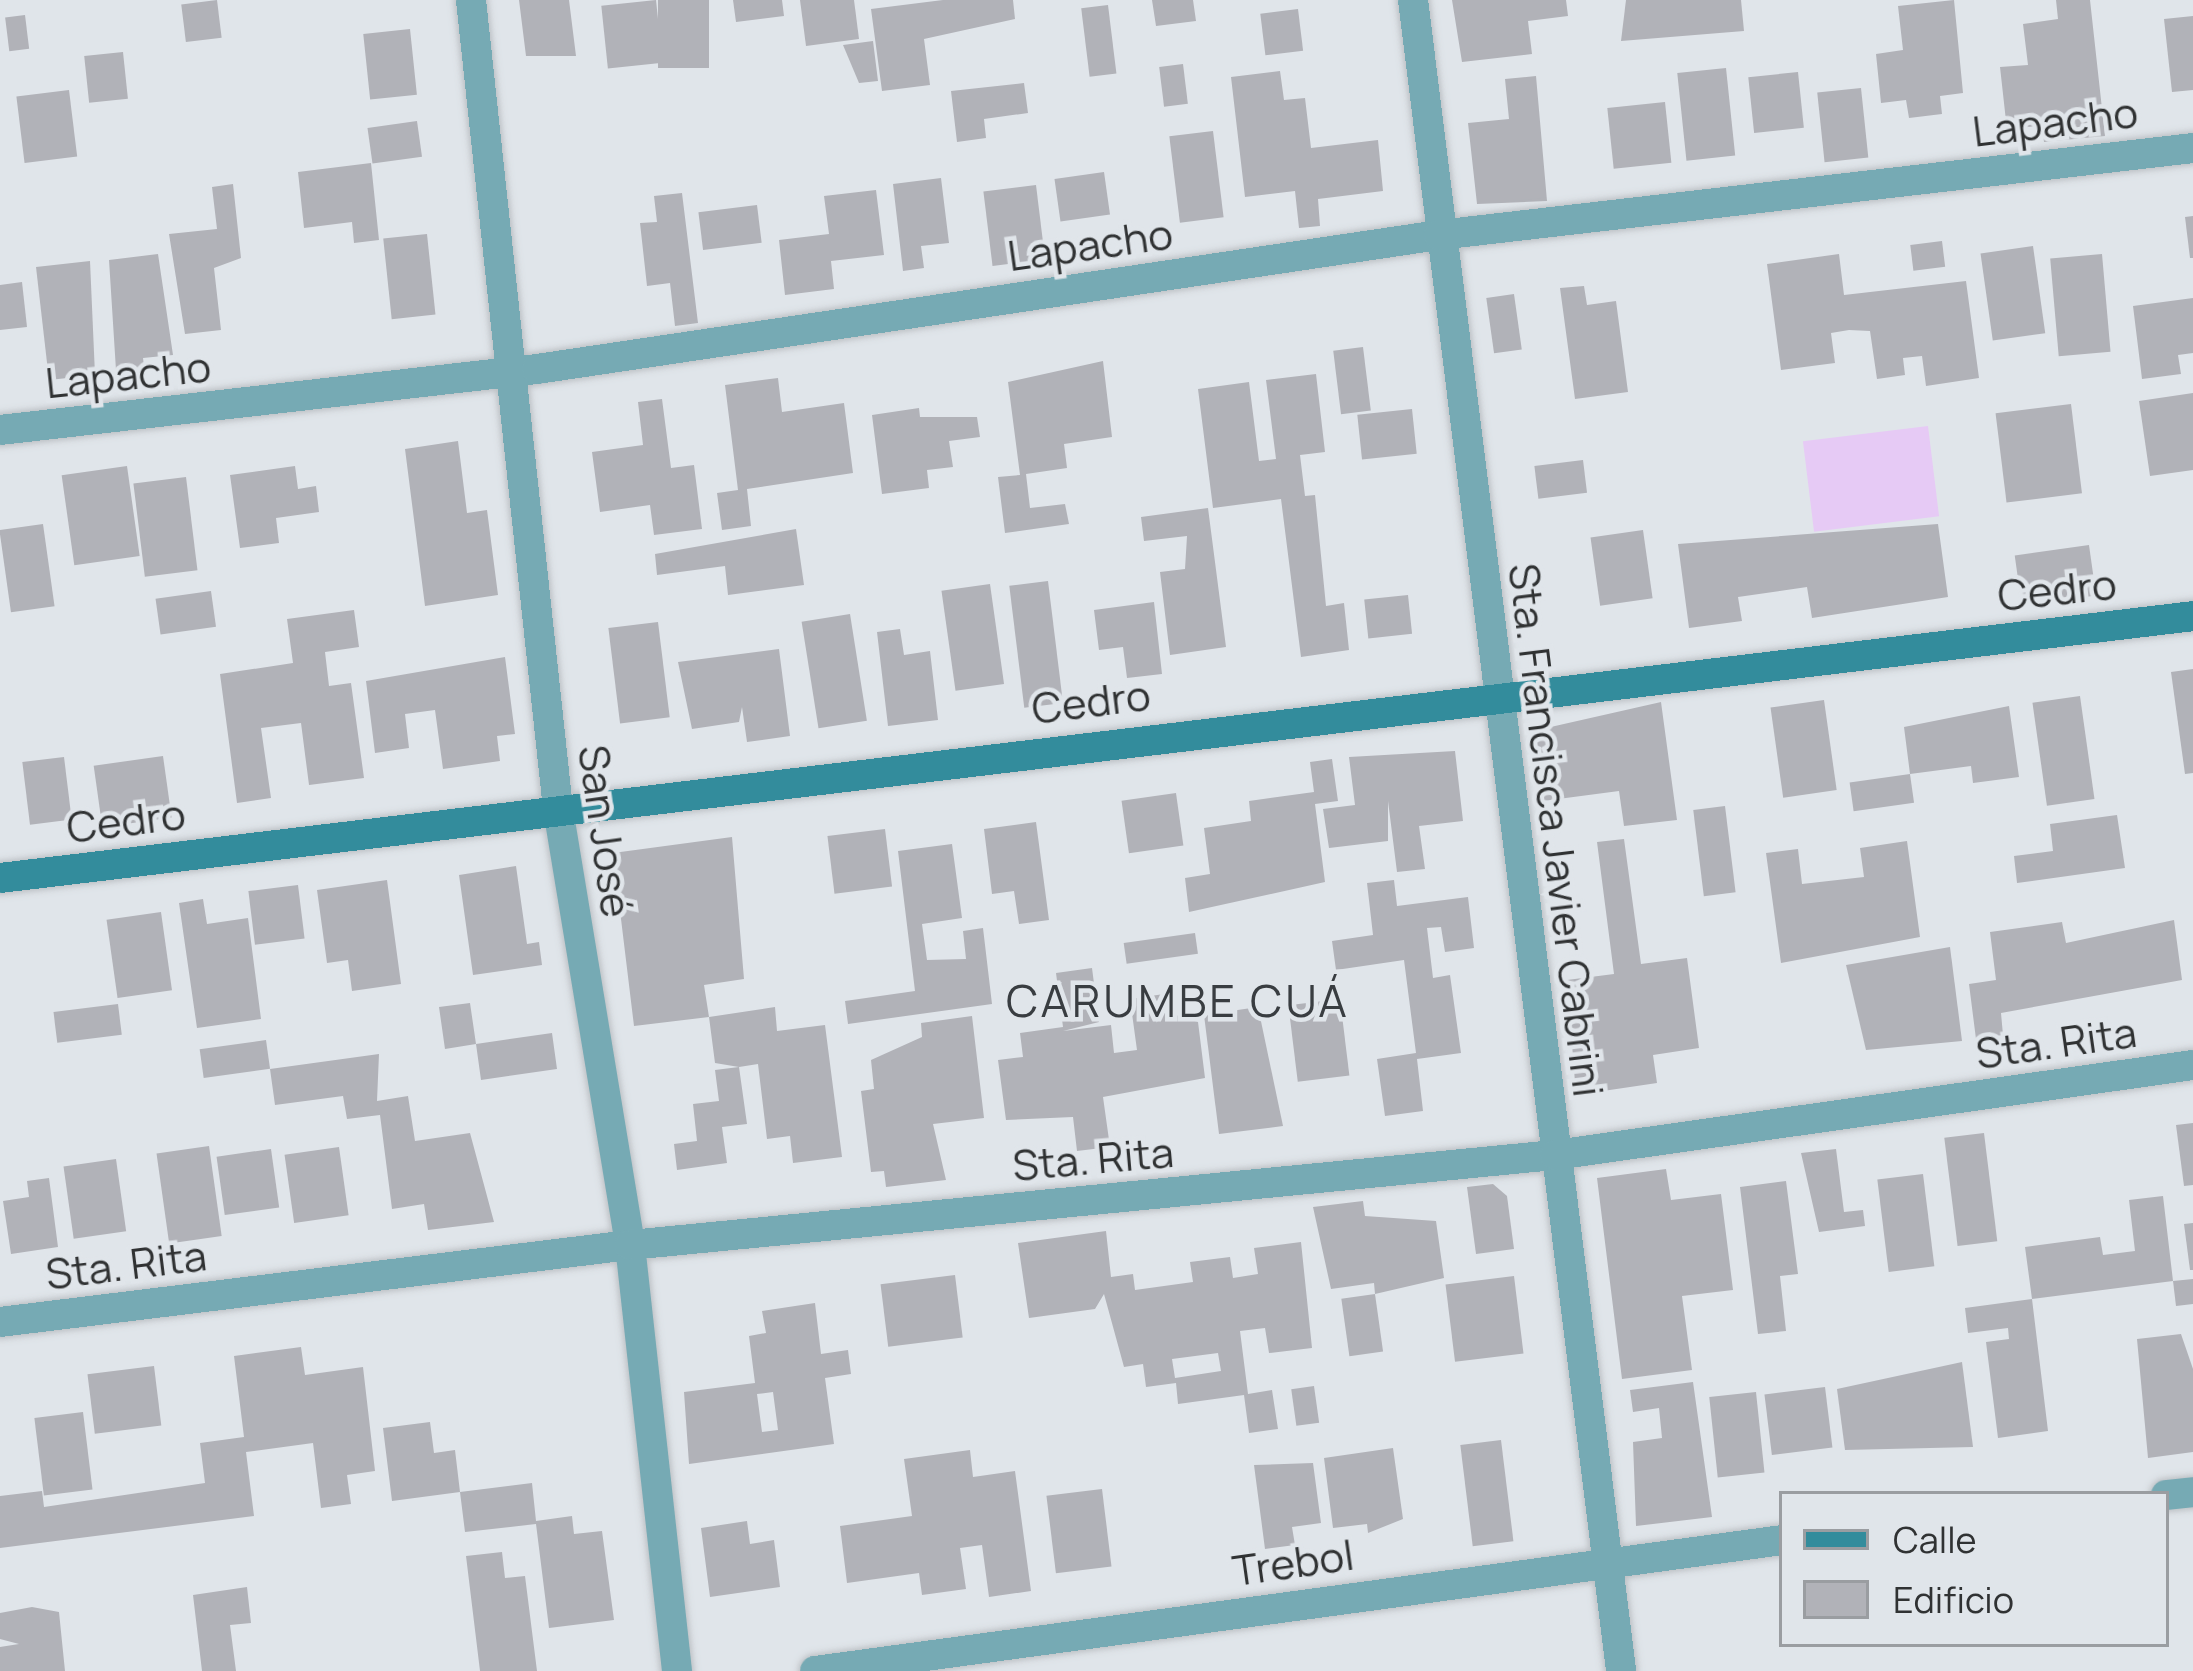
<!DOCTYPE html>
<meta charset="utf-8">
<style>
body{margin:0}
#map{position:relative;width:2193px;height:1671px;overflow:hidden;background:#e0e5ea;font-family:Manrope,sans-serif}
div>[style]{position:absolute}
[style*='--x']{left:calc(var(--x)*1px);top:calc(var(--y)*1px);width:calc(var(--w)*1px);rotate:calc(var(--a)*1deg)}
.green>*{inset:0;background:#e6caf5;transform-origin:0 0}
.building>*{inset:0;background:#b1b2b8;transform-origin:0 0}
.roads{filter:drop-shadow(0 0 3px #bdc1c5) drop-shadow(0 0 3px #bdc1c5)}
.street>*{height:30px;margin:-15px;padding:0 15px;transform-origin:15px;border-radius:15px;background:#76aab4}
.secondary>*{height:30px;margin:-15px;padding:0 15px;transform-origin:15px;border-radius:15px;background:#338c9c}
span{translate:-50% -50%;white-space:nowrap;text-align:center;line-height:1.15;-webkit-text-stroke:9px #e0e5ea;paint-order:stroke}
.street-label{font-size:42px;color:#303233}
.neighbourhood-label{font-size:45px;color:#393d41;letter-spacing:3px}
.legend{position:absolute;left:1779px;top:1491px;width:390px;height:156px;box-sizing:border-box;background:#e0e5ea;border:3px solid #9a9da1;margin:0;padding:15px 21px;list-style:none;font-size:36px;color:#303233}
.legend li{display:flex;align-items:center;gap:24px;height:60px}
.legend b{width:60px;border:3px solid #9a9da1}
</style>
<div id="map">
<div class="green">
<i style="left:1928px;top:426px;width:91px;height:126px;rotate:83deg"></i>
</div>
<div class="building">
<i style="left:217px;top:0;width:38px;height:36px;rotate:83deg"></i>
<i style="clip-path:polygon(519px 0,569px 0,576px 56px,526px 56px)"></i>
<i style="left:656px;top:0;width:63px;height:55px;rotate:84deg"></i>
<i style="left:658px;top:0;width:51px;height:68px"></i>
<i style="clip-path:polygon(733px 0,782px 0,784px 16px,736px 22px)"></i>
<i style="clip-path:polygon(800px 0,854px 0,859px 39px,806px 46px)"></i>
<i style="clip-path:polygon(943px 0,1013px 0,1015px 19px,924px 39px,930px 85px,882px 91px,871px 9px)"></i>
<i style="clip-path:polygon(1152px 0,1193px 0,1196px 21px,1156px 26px)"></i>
<i style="clip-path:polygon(1452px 0,1566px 0,1568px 16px,1528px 21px,1532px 54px,1462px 62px)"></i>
<i style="clip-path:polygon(1626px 0,1741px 0,1744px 31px,1621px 41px)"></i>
<i style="clip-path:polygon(1954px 0,1963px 93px,1940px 96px,1942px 114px,1909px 118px,1906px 100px,1881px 103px,1876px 54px,1903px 50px,1898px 6px)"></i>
<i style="clip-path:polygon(2056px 0,2090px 0,2105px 136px,2044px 142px,2042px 125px,2007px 130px,2000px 67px,2028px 65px,2023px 24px,2058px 19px)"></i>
<i style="left:1108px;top:5px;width:69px;height:27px;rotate:83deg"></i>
<i style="left:1298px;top:9px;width:42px;height:38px;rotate:83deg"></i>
<i style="left:25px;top:15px;width:34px;height:20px;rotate:83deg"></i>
<i style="clip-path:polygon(2193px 16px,2193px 90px,2172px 92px,2164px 19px)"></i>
<i style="left:410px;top:29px;width:66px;height:47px;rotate:84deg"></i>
<i style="clip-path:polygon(873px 41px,878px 81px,859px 83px,843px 45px)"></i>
<i style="left:123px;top:52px;width:47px;height:39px;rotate:84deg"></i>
<i style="left:1183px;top:64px;width:40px;height:24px;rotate:83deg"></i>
<i style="left:1726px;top:68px;width:88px;height:49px;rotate:84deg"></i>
<i style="clip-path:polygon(1280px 71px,1284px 100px,1305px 98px,1311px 148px,1378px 140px,1383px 191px,1318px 199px,1320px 226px,1299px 228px,1295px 191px,1245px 197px,1231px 77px)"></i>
<i style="left:1798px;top:72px;width:56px;height:50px;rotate:84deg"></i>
<i style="clip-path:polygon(1536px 76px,1547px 201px,1477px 204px,1468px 123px,1509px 119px,1505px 79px)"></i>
<i style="clip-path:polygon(1024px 83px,1028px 113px,984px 119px,986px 138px,957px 142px,951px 91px)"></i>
<i style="left:1861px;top:88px;width:70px;height:44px;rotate:84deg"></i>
<i style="left:69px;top:90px;width:67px;height:53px;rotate:83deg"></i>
<i style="left:1665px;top:102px;width:61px;height:58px;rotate:84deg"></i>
<i style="left:417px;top:121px;width:36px;height:50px;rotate:82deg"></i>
<i style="left:1213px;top:131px;width:87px;height:44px;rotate:83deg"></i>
<i style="clip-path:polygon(371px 163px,379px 240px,354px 243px,352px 222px,304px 228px,298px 172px)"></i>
<i style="left:1104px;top:172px;width:43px;height:50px;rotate:82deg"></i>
<i style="clip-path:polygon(941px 178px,949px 243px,921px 246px,924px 268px,903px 271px,893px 184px)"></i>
<i style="clip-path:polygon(233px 184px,241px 258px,214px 268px,221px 330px,185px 334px,169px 234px,217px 229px,212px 187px)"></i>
<i style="left:1036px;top:185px;width:75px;height:53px;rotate:83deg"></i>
<i style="clip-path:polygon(876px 190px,884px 255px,831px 261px,834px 289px,785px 295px,779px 240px,829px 234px,824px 196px)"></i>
<i style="clip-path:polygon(682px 193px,698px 323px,675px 326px,670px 283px,647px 286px,640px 223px,657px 222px,654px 196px)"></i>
<i style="left:757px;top:205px;width:38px;height:59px;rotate:83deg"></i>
<i style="clip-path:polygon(2193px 216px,2193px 258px,2190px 258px,2185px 217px)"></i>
<i style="left:427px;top:234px;width:81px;height:44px;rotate:84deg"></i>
<i style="left:1942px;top:241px;width:26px;height:32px;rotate:83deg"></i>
<i style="left:2033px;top:246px;width:88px;height:53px;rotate:82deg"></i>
<i style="clip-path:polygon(158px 254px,173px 355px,143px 358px,146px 383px,117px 386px,109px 260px)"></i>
<i style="clip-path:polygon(1839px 254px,1844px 295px,1966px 281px,1979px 378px,1926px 386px,1922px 356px,1903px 358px,1905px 375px,1877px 379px,1870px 331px,1849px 330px,1831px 333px,1835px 363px,1781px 370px,1767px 264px)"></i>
<i style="left:2102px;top:254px;width:98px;height:52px;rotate:85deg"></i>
<i style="clip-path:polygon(90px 261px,95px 375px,49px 380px,36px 267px)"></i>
<i style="clip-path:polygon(22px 282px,27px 327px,0 330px,0 285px)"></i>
<i style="clip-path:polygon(1584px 286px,1587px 305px,1616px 301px,1628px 392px,1575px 399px,1560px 288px)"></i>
<i style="left:1514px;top:294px;width:56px;height:28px;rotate:82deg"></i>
<i style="clip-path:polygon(2193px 298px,2193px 353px,2178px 355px,2181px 374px,2142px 379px,2133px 306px)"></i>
<i style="left:1363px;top:347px;width:64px;height:30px;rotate:83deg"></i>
<i style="clip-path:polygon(1103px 361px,1112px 437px,1064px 444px,1067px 468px,1026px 474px,1030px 508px,1065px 504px,1069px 524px,1005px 533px,998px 477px,1020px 475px,1008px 382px)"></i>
<i style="clip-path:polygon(1316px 374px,1325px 452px,1300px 455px,1305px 496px,1315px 495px,1326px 606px,1344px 603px,1349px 650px,1301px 657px,1281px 499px,1213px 508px,1198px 389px,1249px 382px,1259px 461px,1276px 459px,1266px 380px)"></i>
<i style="clip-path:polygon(778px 378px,782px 412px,844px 403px,853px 473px,747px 489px,751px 526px,722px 530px,717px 493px,738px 490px,725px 385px)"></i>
<i style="clip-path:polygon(2193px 393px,2193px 470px,2150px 476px,2139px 401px)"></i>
<i style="clip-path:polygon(662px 399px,671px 468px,694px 465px,702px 529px,654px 535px,650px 505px,600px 512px,592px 452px,643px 445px,638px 402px)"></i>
<i style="left:2071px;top:404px;width:90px;height:76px;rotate:83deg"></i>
<i style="clip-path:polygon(919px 408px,920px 417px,977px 417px,980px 437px,949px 441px,953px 467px,927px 470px,929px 488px,882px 494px,872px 415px)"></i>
<i style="left:1412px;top:409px;width:45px;height:55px;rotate:84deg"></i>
<i style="clip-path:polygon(458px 441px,467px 513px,487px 510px,498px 595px,425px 606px,405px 449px)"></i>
<i style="left:1583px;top:460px;width:33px;height:49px;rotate:83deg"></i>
<i style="left:127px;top:466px;width:91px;height:66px;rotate:82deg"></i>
<i style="clip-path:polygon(295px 466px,298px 489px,316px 486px,319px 512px,276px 518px,279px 543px,240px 548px,230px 475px)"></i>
<i style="left:186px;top:477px;width:94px;height:53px;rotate:83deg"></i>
<i style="clip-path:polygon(1208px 508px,1226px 647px,1170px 655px,1160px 572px,1185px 569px,1187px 536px,1144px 541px,1141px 517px)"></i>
<i style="left:43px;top:524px;width:83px;height:44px;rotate:82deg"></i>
<i style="clip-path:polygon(1938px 524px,1948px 597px,1812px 618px,1807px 587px,1738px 597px,1742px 621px,1689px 628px,1678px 544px)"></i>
<i style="clip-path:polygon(796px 529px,804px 585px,728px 595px,725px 566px,657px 575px,655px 554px)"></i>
<i style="left:1643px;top:530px;width:69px;height:53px;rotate:82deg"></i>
<i style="left:2089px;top:545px;width:51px;height:75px;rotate:82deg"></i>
<i style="left:1048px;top:581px;width:123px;height:39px;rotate:83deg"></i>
<i style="left:990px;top:584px;width:101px;height:49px;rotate:82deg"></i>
<i style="left:211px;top:591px;width:36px;height:56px;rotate:82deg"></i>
<i style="left:1408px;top:595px;width:39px;height:44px;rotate:84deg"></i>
<i style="clip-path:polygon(1154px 602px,1162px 674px,1127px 678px,1123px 647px,1099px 650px,1094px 610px)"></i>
<i style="clip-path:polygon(354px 610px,359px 647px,325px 652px,329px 686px,351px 683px,364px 778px,309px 785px,301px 723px,261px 728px,271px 798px,237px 803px,220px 674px,293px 663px,287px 619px)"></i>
<i style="left:850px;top:614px;width:108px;height:49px;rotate:81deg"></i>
<i style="left:658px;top:622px;width:96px;height:50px;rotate:83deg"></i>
<i style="clip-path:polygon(900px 629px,904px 655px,930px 651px,938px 720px,888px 726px,877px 632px)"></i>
<i style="clip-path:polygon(779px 649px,790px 736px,747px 742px,742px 707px,739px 722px,692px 729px,678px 662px)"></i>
<i style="clip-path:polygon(505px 657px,515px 734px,497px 736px,500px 761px,443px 769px,435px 710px,405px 714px,409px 748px,375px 753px,366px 681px)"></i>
<i style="clip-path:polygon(2193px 669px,2193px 773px,2185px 774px,2171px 672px)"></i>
<i style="left:2080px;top:696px;width:104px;height:48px;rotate:82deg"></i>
<i style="left:1824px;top:700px;width:91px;height:54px;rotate:82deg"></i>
<i style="clip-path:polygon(1661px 702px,1677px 820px,1624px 826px,1619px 791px,1543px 801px,1533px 731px)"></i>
<i style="clip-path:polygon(2009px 706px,2019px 777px,1973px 783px,1971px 766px,1910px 774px,1904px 727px)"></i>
<i style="clip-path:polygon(1455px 751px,1463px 821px,1419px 826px,1425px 869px,1397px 872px,1388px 801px,1388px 841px,1329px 848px,1323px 809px,1355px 805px,1349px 757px)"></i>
<i style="left:163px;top:756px;width:62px;height:70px;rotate:82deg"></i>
<i style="left:64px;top:757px;width:63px;height:42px;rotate:83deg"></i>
<i style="clip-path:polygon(1332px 759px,1338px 801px,1315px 804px,1325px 882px,1189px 912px,1185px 878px,1210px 874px,1204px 828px,1251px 821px,1249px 801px,1314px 792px,1310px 762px)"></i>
<i style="left:1910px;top:774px;width:29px;height:61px;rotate:82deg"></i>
<i style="left:1176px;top:793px;width:53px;height:55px;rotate:82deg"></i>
<i style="left:1725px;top:806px;width:87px;height:32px;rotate:83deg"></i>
<i style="clip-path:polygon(2117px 815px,2125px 868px,2017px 883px,2014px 856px,2053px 851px,2050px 824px)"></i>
<i style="clip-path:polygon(1036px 822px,1049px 920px,1019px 924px,1014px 891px,992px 894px,984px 829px)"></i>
<i style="left:885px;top:829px;width:58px;height:58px;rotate:83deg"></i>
<i style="clip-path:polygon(732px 837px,744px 979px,704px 985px,709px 1017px,634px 1026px,613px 853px)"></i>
<i style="clip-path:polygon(1624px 839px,1641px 964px,1687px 958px,1699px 1048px,1653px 1055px,1657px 1083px,1576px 1095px,1567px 980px,1614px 974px,1597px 842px)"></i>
<i style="clip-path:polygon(1907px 841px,1920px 937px,1781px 963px,1766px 853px,1798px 849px,1802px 884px,1864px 877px,1860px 848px)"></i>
<i style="clip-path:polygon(952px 844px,962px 918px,922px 924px,927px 960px,966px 959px,963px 931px,983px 928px,992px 1004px,848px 1024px,845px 1001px,915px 991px,898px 851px)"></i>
<i style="clip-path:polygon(516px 866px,527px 944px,539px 942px,542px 965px,473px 975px,459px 875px)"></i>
<i style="clip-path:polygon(387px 880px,401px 984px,352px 991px,348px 960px,327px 963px,317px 890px)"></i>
<i style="clip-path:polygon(1394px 880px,1397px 906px,1468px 897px,1474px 948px,1445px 952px,1441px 927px,1427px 928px,1433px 978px,1450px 975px,1461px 1053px,1417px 1059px,1423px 1111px,1385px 1116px,1377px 1059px,1416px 1053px,1404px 960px,1336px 970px,1332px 941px,1373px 935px,1367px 883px)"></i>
<i style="left:298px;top:885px;width:54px;height:50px;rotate:83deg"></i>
<i style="clip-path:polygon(203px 899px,207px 924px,248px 918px,261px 1019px,197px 1028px,179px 903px)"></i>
<i style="left:161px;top:912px;width:79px;height:55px;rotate:82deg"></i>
<i style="clip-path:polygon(2174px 920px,2182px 980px,2001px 1013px,2003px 1035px,1976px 1039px,1969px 984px,1996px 980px,1990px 932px,2062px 922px,2066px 943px)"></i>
<i style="left:1195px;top:933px;width:21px;height:72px;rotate:82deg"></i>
<i style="clip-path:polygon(1950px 947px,1962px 1041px,1866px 1050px,1846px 965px)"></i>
<i style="clip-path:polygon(1092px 968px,1099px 1022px,1063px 1031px,1111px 1025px,1114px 1053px,1137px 1050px,1130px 999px,1164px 994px,1166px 1012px,1198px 1022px,1205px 1078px,1103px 1097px,1110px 1147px,1077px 1151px,1073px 1117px,1006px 1120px,998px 1060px,1023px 1057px,1020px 1033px,1063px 1027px,1056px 973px)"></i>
<i style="left:1340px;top:999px;width:77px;height:52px;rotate:83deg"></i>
<i style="clip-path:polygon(470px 1003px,476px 1044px,552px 1033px,557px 1069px,481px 1080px,476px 1044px,445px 1049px,439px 1007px)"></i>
<i style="left:118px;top:1004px;width:31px;height:65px;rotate:83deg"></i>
<i style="clip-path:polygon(775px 1007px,777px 1031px,825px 1025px,842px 1157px,793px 1163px,790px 1136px,767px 1139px,758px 1064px,739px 1067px,747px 1124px,722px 1127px,727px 1163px,677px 1170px,674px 1144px,697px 1141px,693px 1104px,719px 1101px,715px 1070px,739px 1067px,715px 1063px,709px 1017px)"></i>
<i style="clip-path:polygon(1258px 1007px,1283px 1126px,1219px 1134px,1204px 1015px)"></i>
<i style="clip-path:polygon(972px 1016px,984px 1118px,933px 1124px,946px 1180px,886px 1187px,884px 1171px,871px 1172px,861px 1091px,874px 1089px,871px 1060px,922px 1037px,921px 1023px)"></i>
<i style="left:266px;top:1040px;width:29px;height:67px;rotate:82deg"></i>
<i style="clip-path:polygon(379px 1054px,377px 1101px,408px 1096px,415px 1141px,470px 1133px,494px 1222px,428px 1230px,424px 1204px,392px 1209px,380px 1115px,347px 1119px,343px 1096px,275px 1105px,270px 1069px)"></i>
<i style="clip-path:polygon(2193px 1123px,2193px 1185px,2184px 1186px,2176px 1125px)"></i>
<i style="left:1984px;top:1133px;width:109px;height:40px;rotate:83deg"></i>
<i style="left:209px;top:1146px;width:91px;height:53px;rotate:82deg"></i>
<i style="left:339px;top:1147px;width:69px;height:55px;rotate:82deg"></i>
<i style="left:271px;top:1149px;width:59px;height:55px;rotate:82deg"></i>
<i style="clip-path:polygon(1836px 1149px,1844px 1212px,1863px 1210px,1865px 1226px,1819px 1232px,1801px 1153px)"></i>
<i style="left:116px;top:1159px;width:73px;height:53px;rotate:82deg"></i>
<i style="clip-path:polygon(1666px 1169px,1671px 1200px,1721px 1194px,1733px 1290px,1682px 1296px,1692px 1370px,1622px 1379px,1597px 1178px)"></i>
<i style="left:1923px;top:1174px;width:93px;height:46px;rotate:83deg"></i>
<i style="clip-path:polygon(49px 1178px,58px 1247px,11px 1254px,3px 1201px,29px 1197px,27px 1181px)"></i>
<i style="clip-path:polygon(1786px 1181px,1798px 1274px,1780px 1276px,1786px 1331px,1758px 1334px,1740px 1187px)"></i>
<i style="clip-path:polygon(1493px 1184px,1507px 1196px,1514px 1249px,1476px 1254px,1467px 1187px)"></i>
<i style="clip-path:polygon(2163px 1196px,2173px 1281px,2032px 1299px,2025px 1247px,2100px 1237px,2103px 1255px,2135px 1251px,2129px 1200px)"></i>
<i style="clip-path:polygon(1363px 1201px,1365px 1216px,1436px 1221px,1444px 1278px,1375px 1294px,1374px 1283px,1331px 1289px,1313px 1207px)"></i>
<i style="clip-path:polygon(2193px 1223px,2193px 1270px,2190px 1270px,2184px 1224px)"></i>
<i style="clip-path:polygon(evenodd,1106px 1231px,1111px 1277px,1133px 1274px,1135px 1290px,1193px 1282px,1190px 1262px,1230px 1257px,1233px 1278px,1258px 1274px,1254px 1248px,1301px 1242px,1312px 1348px,1269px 1353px,1265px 1328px,1240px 1331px,1248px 1394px,1272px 1390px,1278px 1429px,1249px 1433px,1244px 1395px,1178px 1404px,1176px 1383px,1146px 1387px,1143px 1364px,1124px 1367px,1104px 1294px,1095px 1309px,1029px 1318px,1018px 1243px,1106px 1231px,1218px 1353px,1221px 1371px,1175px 1378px,1172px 1359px,1218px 1353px)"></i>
<i style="left:955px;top:1275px;width:63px;height:75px;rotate:83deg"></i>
<i style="left:1514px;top:1276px;width:78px;height:69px;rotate:83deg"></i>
<i style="clip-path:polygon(2193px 1279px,2193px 1304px,2176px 1306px,2173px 1281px)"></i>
<i style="left:1375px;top:1294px;width:58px;height:34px;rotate:82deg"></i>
<i style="clip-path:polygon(2032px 1299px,2048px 1431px,1998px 1438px,1986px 1342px,2009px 1339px,2008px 1328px,1968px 1333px,1965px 1308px)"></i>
<i style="clip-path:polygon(evenodd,815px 1303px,821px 1354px,848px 1350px,851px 1374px,825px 1378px,834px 1444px,689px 1464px,684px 1392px,755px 1383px,749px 1336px,766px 1333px,762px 1311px,815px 1303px,773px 1392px,778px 1430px,762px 1432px,757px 1394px,773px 1392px)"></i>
<i style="clip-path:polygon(2181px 1334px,2193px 1369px,2193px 1452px,2148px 1458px,2137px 1339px)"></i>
<i style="clip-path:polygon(301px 1347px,305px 1375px,363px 1367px,375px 1471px,347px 1475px,351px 1504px,321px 1508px,313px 1443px,246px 1452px,254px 1516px,0 1548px,0 1496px,42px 1491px,44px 1507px,205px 1483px,200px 1443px,244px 1437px,234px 1356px)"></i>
<i style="clip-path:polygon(1962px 1362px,1973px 1447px,1845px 1450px,1837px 1389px)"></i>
<i style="left:154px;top:1366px;width:60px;height:67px;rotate:83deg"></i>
<i style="clip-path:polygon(1693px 1382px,1712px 1517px,1636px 1526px,1633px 1442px,1662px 1438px,1659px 1408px,1633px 1412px,1630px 1390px)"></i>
<i style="left:1314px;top:1386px;width:37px;height:23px;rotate:82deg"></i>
<i style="left:1825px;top:1387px;width:61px;height:61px;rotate:83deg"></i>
<i style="left:1756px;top:1392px;width:81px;height:47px;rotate:84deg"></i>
<i style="left:83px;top:1412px;width:78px;height:49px;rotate:83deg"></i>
<i style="clip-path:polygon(430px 1422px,434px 1453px,455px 1450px,460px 1492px,392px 1501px,383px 1428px)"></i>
<i style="left:1501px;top:1440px;width:102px;height:41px;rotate:83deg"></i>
<i style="clip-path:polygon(1393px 1448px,1403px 1519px,1368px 1533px,1367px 1524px,1333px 1528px,1324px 1458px)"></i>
<i style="clip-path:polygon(970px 1450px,973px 1477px,1015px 1471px,1031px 1591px,989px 1597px,982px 1545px,960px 1548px,966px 1589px,922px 1595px,919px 1573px,847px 1583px,840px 1526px,912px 1516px,904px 1459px)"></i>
<i style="clip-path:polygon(1313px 1463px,1321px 1523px,1292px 1527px,1295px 1545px,1265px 1549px,1254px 1465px)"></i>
<i style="clip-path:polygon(532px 1483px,536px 1521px,572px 1516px,574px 1534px,602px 1531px,614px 1620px,549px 1628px,536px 1524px,465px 1532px,460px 1492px)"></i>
<i style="left:1102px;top:1489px;width:78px;height:56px;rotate:83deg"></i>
<i style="clip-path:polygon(747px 1521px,750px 1544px,774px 1540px,780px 1587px,710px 1597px,701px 1528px)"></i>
<i style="clip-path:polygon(502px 1552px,505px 1578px,525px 1576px,537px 1671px,480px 1671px,466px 1556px)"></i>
<i style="clip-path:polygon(247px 1587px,251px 1623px,230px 1625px,236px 1671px,202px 1671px,193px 1595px)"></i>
<i style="clip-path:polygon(32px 1607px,59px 1612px,65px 1671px,0 1671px,0 1647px,19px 1644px,0 1639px,0 1613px)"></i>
</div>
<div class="roads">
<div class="street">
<i style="--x:471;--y:0;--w:814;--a:83.86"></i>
<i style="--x:558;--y:809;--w:442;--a:80.6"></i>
<i style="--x:630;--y:1245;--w:429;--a:83.7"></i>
<i style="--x:1413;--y:0;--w:1684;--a:82.9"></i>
<i style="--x:0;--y:430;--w:540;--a:-6.48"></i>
<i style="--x:537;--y:369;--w:912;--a:-8.45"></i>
<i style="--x:1439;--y:235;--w:759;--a:-6.58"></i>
<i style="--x:0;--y:1322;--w:635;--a:-6.97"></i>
<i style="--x:630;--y:1245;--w:929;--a:-5.56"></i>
<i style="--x:1555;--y:1155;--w:644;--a:-8.03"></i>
<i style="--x:2166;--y:1495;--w:27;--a:-6"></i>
<i style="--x:815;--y:1671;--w:976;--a:-7.71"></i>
</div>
<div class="secondary">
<i style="--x:0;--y:878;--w:2209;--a:-6.81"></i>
</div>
</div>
<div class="street-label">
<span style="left:2055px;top:121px;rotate:-7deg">Lapacho</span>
<span style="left:1090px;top:244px;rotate:-8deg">Lapacho</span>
<span style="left:128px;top:374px;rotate:-6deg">Lapacho</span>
<span style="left:2057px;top:589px;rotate:-6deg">Cedro</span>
<span style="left:1091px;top:701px;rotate:-7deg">Cedro</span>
<span style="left:126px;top:820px;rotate:-7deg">Cedro</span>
<span style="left:1557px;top:830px;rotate:83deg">Sta. Francisca Javier Cabrini</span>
<span style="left:606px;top:831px;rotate:82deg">San José</span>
<span style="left:2056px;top:1042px;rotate:-8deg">Sta. Rita</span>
<span style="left:1093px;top:1158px;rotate:-5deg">Sta. Rita</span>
<span style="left:126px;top:1264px;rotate:-7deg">Sta. Rita</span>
<span style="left:1293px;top:1562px;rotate:-8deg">Trebol</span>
</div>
<div class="neighbourhood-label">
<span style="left:1178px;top:1001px">CARUMBE CUÁ</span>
</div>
<ul class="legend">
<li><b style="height:15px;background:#338c9c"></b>Calle</li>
<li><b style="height:33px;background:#b1b2b8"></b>Edificio</li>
</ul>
</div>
